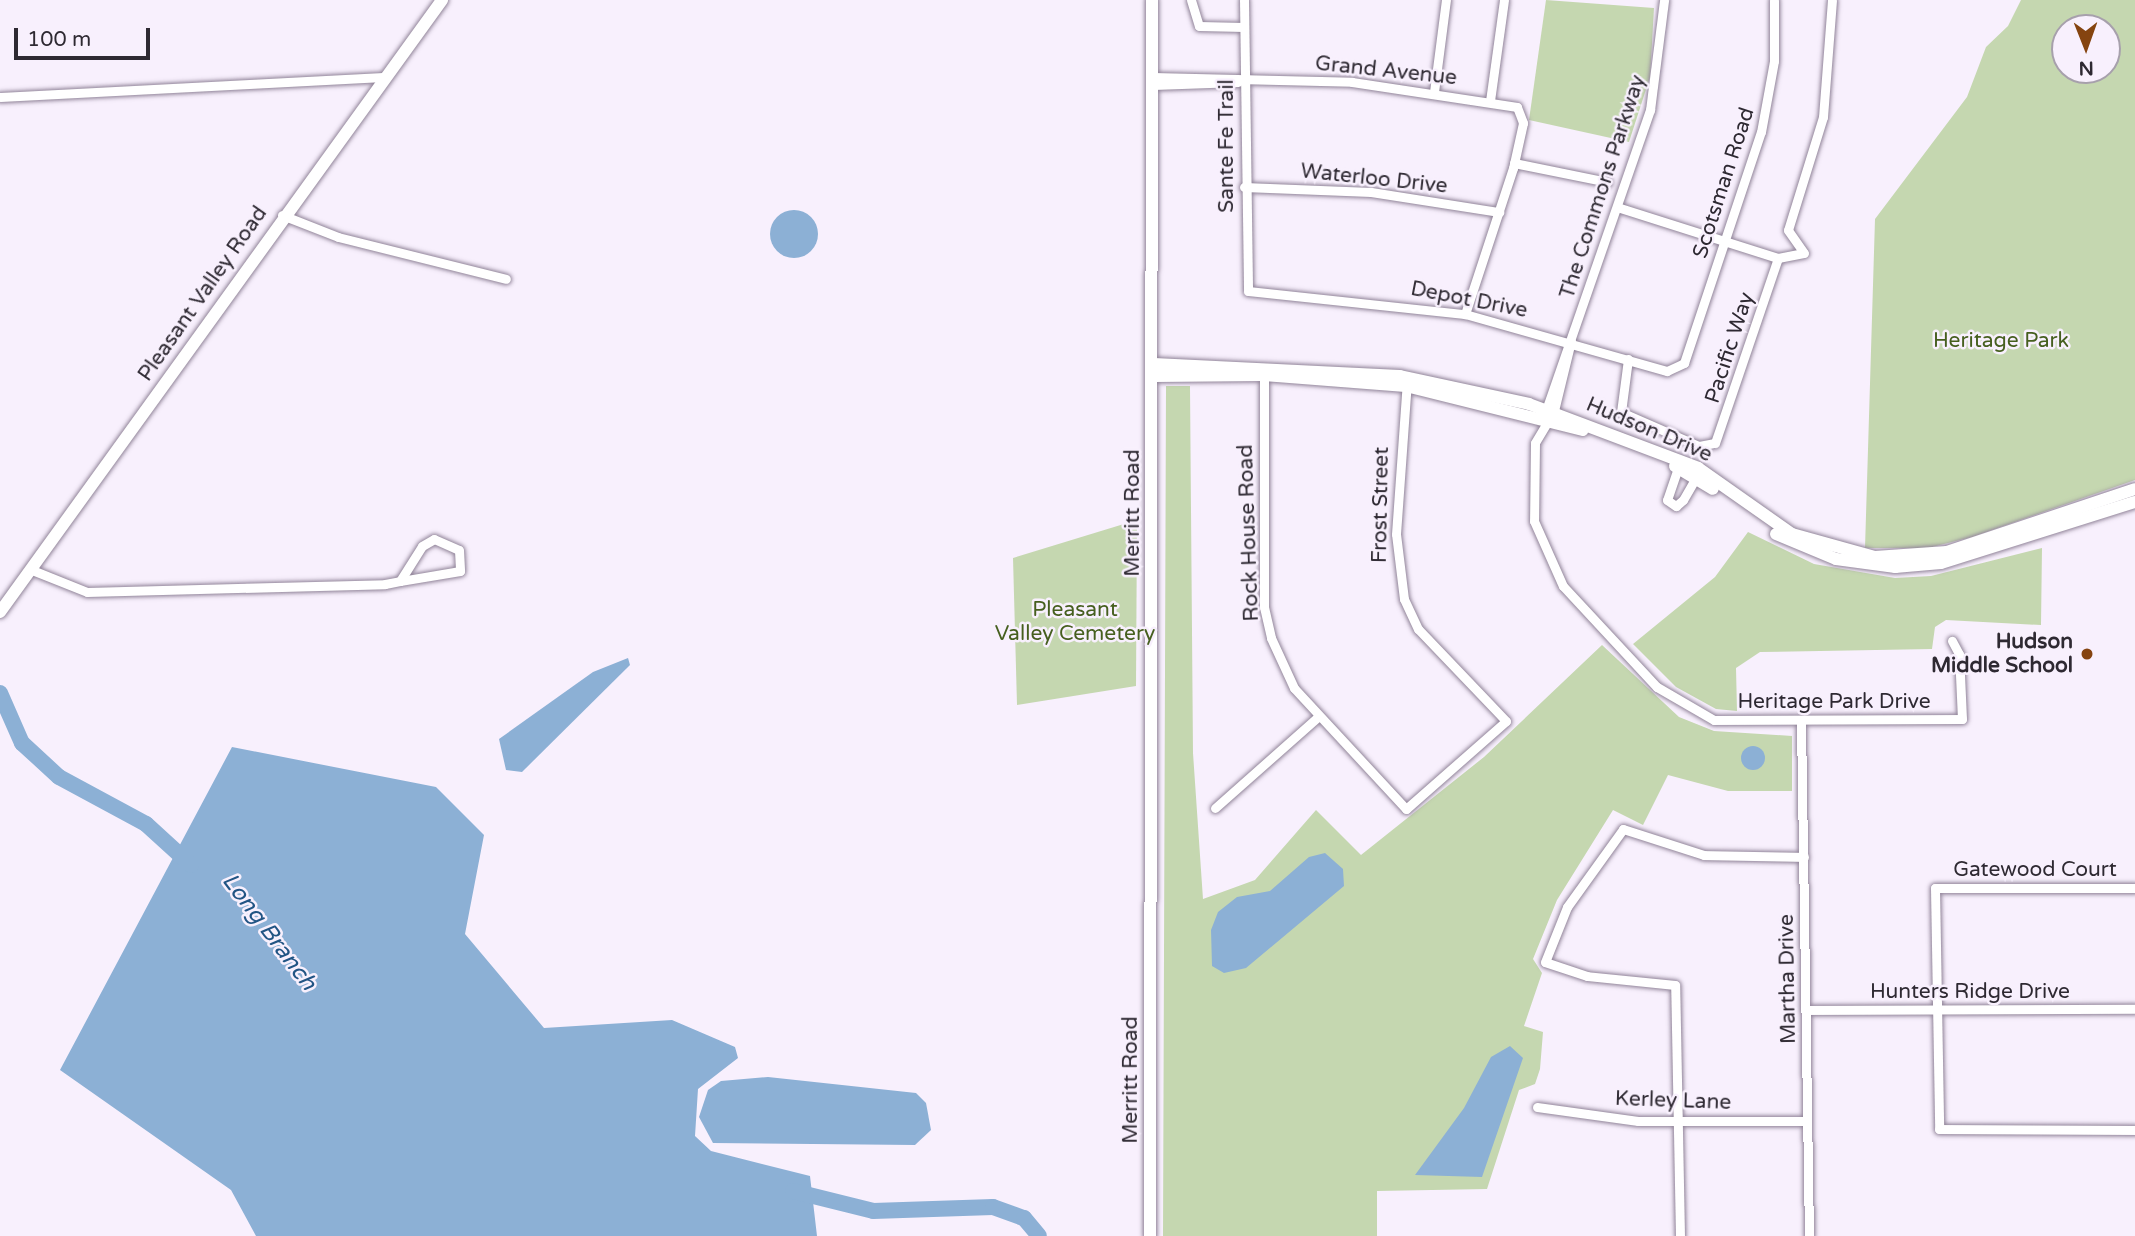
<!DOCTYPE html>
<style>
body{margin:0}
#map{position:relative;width:2135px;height:1236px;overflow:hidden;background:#f8f0fd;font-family:"Varela Round",sans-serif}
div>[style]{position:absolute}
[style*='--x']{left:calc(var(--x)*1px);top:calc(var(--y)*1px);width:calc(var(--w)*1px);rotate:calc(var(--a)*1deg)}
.green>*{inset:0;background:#c5d7b0}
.water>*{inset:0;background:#8cb0d5}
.round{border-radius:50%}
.river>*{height:16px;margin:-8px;padding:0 8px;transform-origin:8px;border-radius:8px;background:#8cb0d5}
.roads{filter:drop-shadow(0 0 2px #918499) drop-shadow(0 0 2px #918499)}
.street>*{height:9px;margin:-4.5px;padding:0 4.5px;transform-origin:4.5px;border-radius:4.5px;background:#fff}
.secondary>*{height:12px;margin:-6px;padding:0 6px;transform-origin:6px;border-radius:6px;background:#fff}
.dots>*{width:19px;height:19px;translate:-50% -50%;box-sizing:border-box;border:4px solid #f8f0fd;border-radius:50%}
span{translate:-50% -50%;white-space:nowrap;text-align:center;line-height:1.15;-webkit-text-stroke:5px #f8f0fd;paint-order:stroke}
.street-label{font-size:21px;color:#2e2932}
.park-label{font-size:21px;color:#465f1f}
.poi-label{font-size:21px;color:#2e2932;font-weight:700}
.right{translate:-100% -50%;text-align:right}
.water-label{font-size:23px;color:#215484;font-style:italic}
.north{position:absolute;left:2051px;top:14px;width:70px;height:70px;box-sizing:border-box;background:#f8f0fd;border:2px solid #a7a0ac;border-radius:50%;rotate:179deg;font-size:19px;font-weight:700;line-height:28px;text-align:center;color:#2e2932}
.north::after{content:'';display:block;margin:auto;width:24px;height:32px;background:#854410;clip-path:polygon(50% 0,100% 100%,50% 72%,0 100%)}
.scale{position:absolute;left:14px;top:28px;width:136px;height:32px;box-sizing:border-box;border:4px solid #2e2932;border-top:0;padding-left:9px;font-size:21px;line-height:24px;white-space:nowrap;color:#2e2932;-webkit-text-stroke:5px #f8f0fd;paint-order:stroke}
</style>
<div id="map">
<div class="green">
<i style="clip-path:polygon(1546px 0,1654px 8px,1650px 77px,1629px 142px,1529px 120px)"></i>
<i style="clip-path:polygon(evenodd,2021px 0,2135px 0,2135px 480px,1972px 537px,1928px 548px,1865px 548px,1875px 219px,1967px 97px,1986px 47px,2008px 26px,2021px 0,2065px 28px,2107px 28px,2107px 70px,2065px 70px,2065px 28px)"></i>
<i style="clip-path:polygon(1166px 386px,1190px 386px,1193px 753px,1203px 899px,1255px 880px,1316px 810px,1361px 855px,1484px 757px,1602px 645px,1679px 717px,1714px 731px,1792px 736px,1792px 791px,1728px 791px,1668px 775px,1643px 825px,1613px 810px,1557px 900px,1533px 959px,1542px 973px,1524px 1026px,1543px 1032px,1540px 1069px,1535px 1084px,1519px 1090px,1487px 1189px,1377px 1191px,1377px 1236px,1163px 1236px)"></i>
<i style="clip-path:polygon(1137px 520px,1136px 686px,1017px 705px,1013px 558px)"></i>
<i style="clip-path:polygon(1748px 532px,1814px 564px,1895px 578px,1931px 576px,2042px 548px,2041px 625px,1946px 620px,1935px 627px,1932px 649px,1760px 652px,1736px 668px,1737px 711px,1716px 709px,1676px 687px,1633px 644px,1715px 577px)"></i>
</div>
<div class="water">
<i class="round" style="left:770px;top:210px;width:48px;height:48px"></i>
<i style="clip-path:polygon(628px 658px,630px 665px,522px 772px,506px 770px,499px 739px,593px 672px)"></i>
<i class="round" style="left:1741px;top:746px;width:24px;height:24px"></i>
<i style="clip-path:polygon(232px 747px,436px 787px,484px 835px,465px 934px,544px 1028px,672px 1020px,735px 1047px,738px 1058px,698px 1089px,695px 1136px,711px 1151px,810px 1176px,817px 1236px,256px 1236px,231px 1190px,60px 1070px)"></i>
<i style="clip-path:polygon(1325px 853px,1343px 869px,1344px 886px,1246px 968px,1224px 973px,1212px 966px,1211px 930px,1218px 912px,1237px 897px,1270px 891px,1309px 857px)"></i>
<i style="clip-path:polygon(1510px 1046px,1523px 1058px,1482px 1177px,1415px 1175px,1464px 1108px,1491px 1057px)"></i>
<i style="clip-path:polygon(768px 1077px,916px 1093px,926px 1103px,931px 1130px,915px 1145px,713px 1143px,699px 1117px,708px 1090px,721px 1081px)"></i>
</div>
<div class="river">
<i style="--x:0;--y:693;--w:55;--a:66.3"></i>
<i style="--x:22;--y:743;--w:50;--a:42.6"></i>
<i style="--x:59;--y:777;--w:99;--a:28.4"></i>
<i style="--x:146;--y:824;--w:61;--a:42.3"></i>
<i style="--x:793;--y:1191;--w:82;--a:14"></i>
<i style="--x:873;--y:1211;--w:120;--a:-1.9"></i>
<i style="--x:993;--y:1207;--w:33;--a:20"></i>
<i style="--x:1024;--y:1218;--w:23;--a:50"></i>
</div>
<div class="roads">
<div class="street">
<i style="--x:1191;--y:0;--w:27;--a:73"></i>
<i style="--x:1199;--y:26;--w:45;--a:1.3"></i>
<i style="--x:1244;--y:0;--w:291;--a:89.2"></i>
<i style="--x:1248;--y:291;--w:218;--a:6.1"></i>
<i style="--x:1465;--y:314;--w:210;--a:15.8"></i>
<i style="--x:1667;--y:371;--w:19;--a:-25"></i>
<i style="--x:1684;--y:363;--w:243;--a:-71.6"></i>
<i style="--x:1761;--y:132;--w:72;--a:-79.6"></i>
<i style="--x:1774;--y:61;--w:61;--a:-90"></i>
<i style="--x:1153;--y:77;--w:199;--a:1.4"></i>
<i style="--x:1352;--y:82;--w:167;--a:8.6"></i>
<i style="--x:1517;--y:107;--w:17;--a:69"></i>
<i style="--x:1523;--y:123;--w:46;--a:102.5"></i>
<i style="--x:1513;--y:168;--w:154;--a:108.2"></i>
<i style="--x:1153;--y:85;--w:85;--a:-2"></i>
<i style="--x:1434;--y:92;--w:93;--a:-82.6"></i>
<i style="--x:0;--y:97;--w:384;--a:-3"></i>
<i style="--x:1490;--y:101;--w:102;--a:-82.1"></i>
<i style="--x:1514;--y:163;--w:95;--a:11.5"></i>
<i style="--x:1244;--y:187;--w:127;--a:2.3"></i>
<i style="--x:1371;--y:192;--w:130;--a:8.9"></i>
<i style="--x:1617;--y:207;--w:169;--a:17.6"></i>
<i style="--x:1778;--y:258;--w:26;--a:-11"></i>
<i style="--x:1804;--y:253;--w:28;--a:-125"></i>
<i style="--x:1788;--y:230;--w:118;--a:-72.8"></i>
<i style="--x:1823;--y:117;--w:117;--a:-85.6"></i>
<i style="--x:282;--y:215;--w:60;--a:21.4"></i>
<i style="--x:338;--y:237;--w:173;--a:14"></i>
<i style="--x:1571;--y:341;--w:72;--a:103.7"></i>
<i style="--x:1554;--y:411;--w:37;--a:121"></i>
<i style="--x:1535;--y:443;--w:78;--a:90.7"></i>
<i style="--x:1534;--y:521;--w:71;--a:66"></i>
<i style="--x:1563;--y:586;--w:138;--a:47.1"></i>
<i style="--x:1657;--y:687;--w:66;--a:30.1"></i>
<i style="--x:1714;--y:720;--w:248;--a:-0.2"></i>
<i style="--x:1962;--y:719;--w:65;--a:-92.6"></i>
<i style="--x:1959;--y:654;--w:15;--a:-118"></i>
<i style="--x:1628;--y:359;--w:53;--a:97.5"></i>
<i style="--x:1621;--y:412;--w:85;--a:23.6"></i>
<i style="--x:1699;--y:446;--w:16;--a:-11"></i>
<i style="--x:1715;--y:443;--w:195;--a:-71.2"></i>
<i style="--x:1264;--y:375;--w:232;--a:90"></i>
<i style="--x:1264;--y:607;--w:32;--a:77"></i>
<i style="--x:1271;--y:638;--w:55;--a:65.3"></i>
<i style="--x:1294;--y:688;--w:165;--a:47.2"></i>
<i style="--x:1406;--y:809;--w:133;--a:-41.3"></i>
<i style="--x:1506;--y:721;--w:127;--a:-133.7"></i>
<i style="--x:1418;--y:629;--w:33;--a:-115"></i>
<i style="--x:1404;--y:599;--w:65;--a:-97"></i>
<i style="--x:1396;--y:534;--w:152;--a:-85.9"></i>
<i style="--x:1545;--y:413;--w:321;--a:-70.9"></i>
<i style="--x:1650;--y:110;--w:111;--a:-82.7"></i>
<i style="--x:1680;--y:462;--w:40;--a:108.9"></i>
<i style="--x:1667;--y:500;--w:11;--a:34"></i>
<i style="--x:1676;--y:506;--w:9;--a:-41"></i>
<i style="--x:1683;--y:500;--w:30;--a:-60"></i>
<i style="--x:32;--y:570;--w:59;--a:21.8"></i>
<i style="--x:87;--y:592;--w:298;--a:-1.5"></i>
<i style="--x:385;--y:584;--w:15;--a:-11"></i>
<i style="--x:400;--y:581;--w:41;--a:-57.8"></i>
<i style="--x:422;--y:546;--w:14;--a:-30"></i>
<i style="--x:434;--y:539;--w:27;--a:24"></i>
<i style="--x:459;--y:550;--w:21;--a:87"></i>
<i style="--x:460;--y:571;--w:61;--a:170.5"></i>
<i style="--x:1801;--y:722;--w:514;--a:89.11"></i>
<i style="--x:1215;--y:808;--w:137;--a:-41.5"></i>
<i style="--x:2135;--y:888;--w:200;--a:180"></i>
<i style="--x:1935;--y:888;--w:241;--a:89"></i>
<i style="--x:1939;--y:1129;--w:196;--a:0.3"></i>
<i style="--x:1805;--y:1010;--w:330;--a:-0.2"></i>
<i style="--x:1537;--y:1107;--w:102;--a:7.9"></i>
<i style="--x:1638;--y:1121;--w:169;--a:0"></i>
<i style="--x:1680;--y:1236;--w:251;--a:-91.1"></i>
<i style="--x:1675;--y:985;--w:88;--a:-174.2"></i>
<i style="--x:1587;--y:976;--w:44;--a:-161.6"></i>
<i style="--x:1545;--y:962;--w:59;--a:-68.2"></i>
<i style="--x:1567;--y:907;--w:96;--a:-54.3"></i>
<i style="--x:1623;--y:829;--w:85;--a:17.8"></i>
<i style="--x:1704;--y:855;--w:100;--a:1.1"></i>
</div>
<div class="secondary">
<i style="--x:1154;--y:364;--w:246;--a:2.8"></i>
<i style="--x:1400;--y:376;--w:132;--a:12.2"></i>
<i style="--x:1529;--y:404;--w:181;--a:20.7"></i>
<i style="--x:1698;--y:468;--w:115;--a:35.1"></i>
<i style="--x:1792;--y:534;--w:86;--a:15.5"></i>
<i style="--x:1875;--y:557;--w:72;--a:-4"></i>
<i style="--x:1947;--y:552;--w:198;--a:-18.5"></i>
<i style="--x:1154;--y:376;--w:110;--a:-0.5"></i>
<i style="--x:1264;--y:375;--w:142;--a:4.4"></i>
<i style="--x:1406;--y:386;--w:182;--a:14"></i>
<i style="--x:1675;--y:466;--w:44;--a:31.2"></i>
<i style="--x:1776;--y:534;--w:65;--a:22.6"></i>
<i style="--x:1836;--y:559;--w:60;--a:7.7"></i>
<i style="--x:1895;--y:567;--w:46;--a:-5"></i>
<i style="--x:1941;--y:563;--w:203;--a:-17.5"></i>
<i style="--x:0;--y:612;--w:755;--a:-54.16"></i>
<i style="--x:1150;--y:1236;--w:1236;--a:-89.91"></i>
</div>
</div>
<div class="dots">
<i style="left:2087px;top:654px;background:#854410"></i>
</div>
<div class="street-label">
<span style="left:1386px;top:71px;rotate:6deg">Grand Avenue</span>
<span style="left:1227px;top:146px;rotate:-90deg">Sante Fe Trail</span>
<span style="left:1374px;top:179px;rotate:6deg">Waterloo Drive</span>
<span style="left:1724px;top:183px;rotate:-72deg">Scotsman Road</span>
<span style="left:1603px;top:187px;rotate:-72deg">The Commons Parkway</span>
<span style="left:203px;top:294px;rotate:-55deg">Pleasant Valley Road</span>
<span style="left:1469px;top:300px;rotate:11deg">Depot Drive</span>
<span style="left:1730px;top:348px;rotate:-72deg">Pacific Way</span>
<span style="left:1649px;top:430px;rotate:23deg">Hudson Drive</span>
<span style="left:1381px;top:505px;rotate:-89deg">Frost Street</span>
<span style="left:1133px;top:513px;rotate:-90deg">Merritt Road</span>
<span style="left:1249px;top:533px;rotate:-92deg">Rock House Road</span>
<span style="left:1834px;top:702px">Heritage Park Drive</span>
<span style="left:2035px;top:870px">Gatewood Court</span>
<span style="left:1788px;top:979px;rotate:-91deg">Martha Drive</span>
<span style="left:1970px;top:992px">Hunters Ridge Drive</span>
<span style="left:1131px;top:1080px;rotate:-90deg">Merritt Road</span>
<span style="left:1673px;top:1101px;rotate:2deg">Kerley Lane</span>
</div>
<div class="park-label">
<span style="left:2001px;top:341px">Heritage Park</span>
<span style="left:1075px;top:622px">Pleasant<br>Valley Cemetery</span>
</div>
<div class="poi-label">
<span class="right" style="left:2073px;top:654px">Hudson<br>Middle School</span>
</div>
<div class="water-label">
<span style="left:269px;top:932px;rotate:53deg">Long Branch</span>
</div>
<div class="north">N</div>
<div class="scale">100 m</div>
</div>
